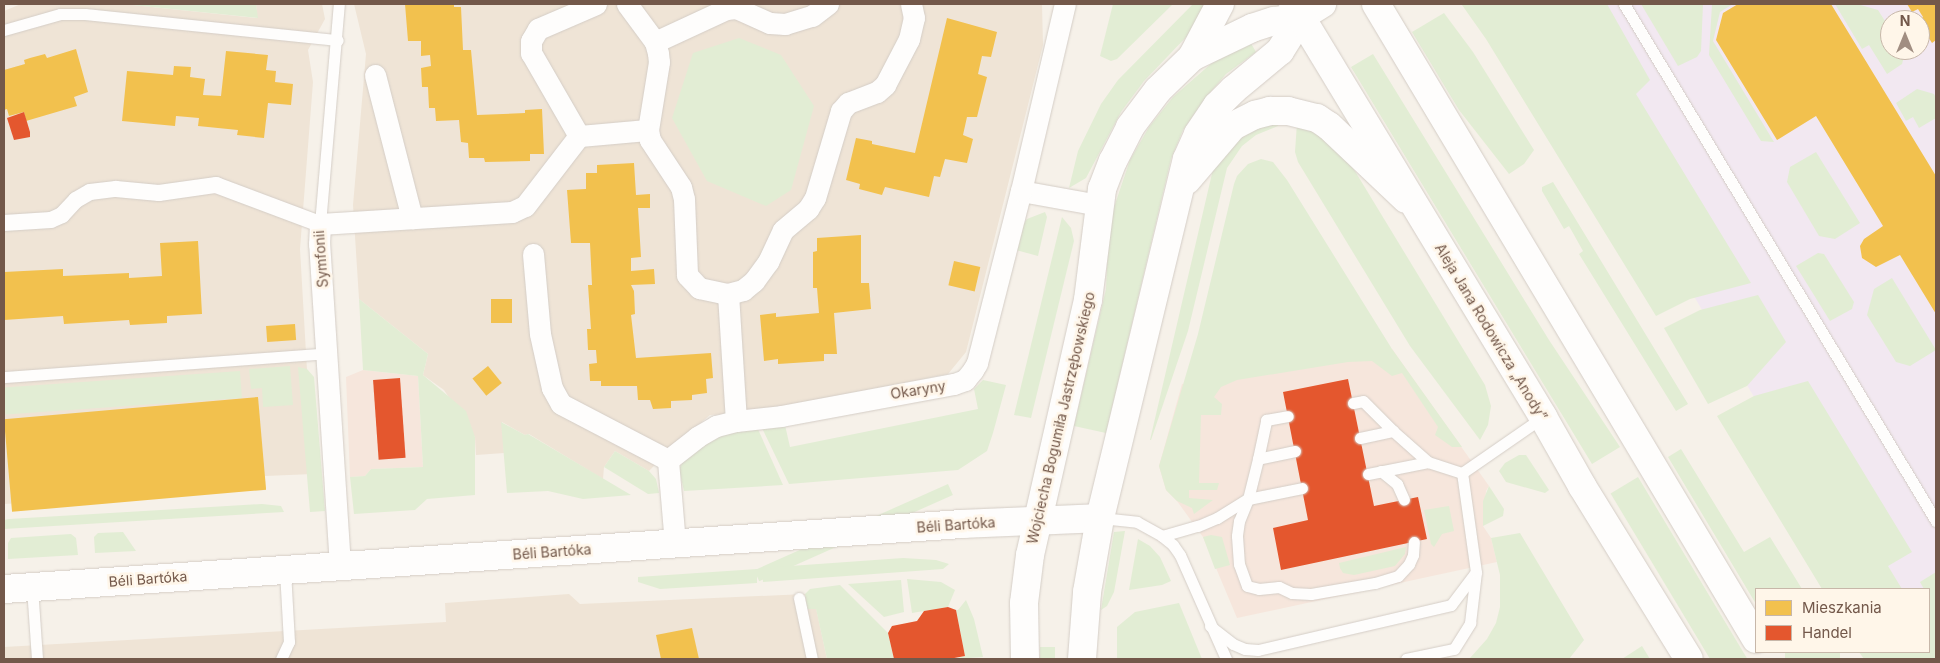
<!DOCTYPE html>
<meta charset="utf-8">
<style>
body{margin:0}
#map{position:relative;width:1940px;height:663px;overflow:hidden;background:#f6f1e9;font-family:Inter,sans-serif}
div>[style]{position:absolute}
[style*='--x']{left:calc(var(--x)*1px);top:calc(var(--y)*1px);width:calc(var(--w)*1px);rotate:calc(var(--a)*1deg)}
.residential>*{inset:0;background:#efe4d6}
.commercial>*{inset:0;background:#f6e6dc}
.education>*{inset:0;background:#f2e8f1}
.green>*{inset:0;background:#e2edd4;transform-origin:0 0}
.homes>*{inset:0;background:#f2c14e;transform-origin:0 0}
.shops>*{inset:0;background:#e4572e;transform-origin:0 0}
.roads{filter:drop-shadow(0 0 1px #d4cdc6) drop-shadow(0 0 1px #d4cdc6)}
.service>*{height:11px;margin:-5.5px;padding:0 5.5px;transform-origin:5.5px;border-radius:5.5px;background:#fefdfc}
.pedestrian>*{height:16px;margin:-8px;padding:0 8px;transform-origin:8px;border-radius:8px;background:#fefdfc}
.minor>*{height:21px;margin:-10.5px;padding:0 10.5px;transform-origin:10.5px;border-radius:10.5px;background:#fefdfc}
.tertiary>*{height:28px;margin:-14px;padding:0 14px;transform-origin:14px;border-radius:14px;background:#fefdfc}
.secondary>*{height:28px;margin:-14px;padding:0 14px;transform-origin:14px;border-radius:14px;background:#fefdfc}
span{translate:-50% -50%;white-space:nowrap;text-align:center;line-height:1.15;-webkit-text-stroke:5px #fff6e9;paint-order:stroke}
.street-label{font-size:14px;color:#73584a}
.frame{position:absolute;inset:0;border:5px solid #73584a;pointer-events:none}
.legend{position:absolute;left:1755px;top:588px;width:175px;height:65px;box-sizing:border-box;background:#fff6e9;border:1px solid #c7b7a9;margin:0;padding:6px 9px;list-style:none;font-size:15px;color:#73584a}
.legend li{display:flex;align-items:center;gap:10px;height:25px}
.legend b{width:25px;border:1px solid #c7b7a9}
.north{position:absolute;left:1880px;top:10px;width:50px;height:50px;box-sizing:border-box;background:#fff6e9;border:1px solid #c7b7a9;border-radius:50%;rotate:0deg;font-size:14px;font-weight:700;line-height:20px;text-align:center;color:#73584a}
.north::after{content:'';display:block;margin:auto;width:18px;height:22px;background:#a18e82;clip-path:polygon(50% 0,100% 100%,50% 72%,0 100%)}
</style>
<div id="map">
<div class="residential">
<i style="clip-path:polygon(21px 4px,123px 4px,257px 18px,256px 4px,322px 4px,325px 19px,308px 50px,313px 82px,300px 249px,313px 474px,265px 476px,266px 490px,4px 504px,4px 11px)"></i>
<i style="clip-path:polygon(354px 4px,1042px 4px,1043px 45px,966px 352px,948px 374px,751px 413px,710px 415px,673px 446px,649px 471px,615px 451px,604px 467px,603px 479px,529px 434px,525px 435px,502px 422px,504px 453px,476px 455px,475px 437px,444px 390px,423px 375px,428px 354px,359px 299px,353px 205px,366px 54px)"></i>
<i style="clip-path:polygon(569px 594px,580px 604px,805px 594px,807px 609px,816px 608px,827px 659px,4px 659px,4px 647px,446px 622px,445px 603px)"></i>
</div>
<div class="commercial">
<i style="clip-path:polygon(1392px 349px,1489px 486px,1486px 491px,1483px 526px,1491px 538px,1497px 562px,1237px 618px,1203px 537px,1177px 501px,1166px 490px,1159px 466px,1182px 384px)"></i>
<i style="clip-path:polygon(363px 370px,418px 376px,423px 467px,371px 469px,365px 476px,350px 477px,346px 377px)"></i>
</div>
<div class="education">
<i style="clip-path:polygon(evenodd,1519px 4px,1936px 4px,1936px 659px,1911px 659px,1907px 652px,1929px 652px,1929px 589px,1869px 589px,1519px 4px,1890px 20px,1920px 20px,1920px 50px,1890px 50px,1890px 20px)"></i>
</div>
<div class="green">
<i style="clip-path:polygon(123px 4px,256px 4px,258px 18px)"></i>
<i style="clip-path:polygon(1113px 4px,1173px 4px,1117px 59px,1111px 61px,1100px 56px)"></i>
<i style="clip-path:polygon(1193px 4px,1210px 4px,1191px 32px,1144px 81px,1121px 112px,1086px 178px,1069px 188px,1078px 151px,1101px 104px,1118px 80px)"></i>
<i style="clip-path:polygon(1465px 4px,1607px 4px,1650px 80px,1636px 94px,1751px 283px,1690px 299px,1656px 316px,1486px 39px,1462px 5px)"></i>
<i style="clip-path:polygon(1641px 4px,1703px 4px,1701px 51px,1697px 57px,1678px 66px)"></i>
<i style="clip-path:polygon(1712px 4px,1733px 4px,1720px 12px,1713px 41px,1774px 142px,1761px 141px,1709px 55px)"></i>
<i style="clip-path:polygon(1835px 4px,1857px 4px,1878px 10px,1890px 29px,1890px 50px,1903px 50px,1905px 53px,1902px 64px,1887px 74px,1869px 45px,1862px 49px)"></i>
<i style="clip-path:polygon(1444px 13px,1473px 52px,1534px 150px,1524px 164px,1509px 174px,1459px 110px,1412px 32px)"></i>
<i style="clip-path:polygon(739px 38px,781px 55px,814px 106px,791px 190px,766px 206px,707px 181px,672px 118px,693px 53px)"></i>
<i style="clip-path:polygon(1249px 40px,1256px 52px,1226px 74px,1208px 95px,1183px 130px,1171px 159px,1106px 433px,1074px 426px,1106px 289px,1109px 222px,1130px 160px,1149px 127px,1173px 97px,1213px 62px)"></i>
<i style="clip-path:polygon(1373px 54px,1549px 340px,1620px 447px,1592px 464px,1351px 67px)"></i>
<i style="clip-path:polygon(1917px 89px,1934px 94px,1936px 98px,1936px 118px,1919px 128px,1913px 117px,1906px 121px,1896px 103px)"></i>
<i style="clip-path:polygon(1279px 120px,1278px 126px,1256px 135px,1242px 146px,1227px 168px,1188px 331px,1151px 440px,1150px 440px,1214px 165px,1230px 140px)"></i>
<i style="clip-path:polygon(1297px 123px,1307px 125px,1347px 158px,1485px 385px,1491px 406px,1488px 425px,1480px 440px,1410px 346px,1298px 162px,1295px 152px)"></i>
<i style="clip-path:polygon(1816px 152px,1860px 223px,1835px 239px,1819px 236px,1787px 182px,1790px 167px)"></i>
<i style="clip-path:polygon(1261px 159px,1273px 162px,1287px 180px,1392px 349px,1462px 447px,1452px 447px,1435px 435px,1438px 427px,1402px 373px,1392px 376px,1372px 361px,1348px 362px,1237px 380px,1221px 387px,1214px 397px,1222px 404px,1221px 415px,1201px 415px,1199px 483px,1219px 483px,1217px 490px,1189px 490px,1189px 498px,1213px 500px,1194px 514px,1192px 508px,1177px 501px,1166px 490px,1159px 466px,1198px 334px,1234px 184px,1237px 176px,1248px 164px)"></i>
<i style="clip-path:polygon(1553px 182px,1688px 404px,1676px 411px,1579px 254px,1583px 251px,1569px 226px,1564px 229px,1542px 191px,1542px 187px)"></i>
<i style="clip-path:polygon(1045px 212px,1047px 217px,1038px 256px,1016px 250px,1021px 227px,1027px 219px)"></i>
<i style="clip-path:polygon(1062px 217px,1071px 228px,1074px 241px,1031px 418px,1014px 415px)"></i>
<i style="clip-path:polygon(1818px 253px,1824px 254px,1854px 302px,1852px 309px,1830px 321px,1796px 266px)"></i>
<i style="clip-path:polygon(1892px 278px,1936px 350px,1910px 366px,1896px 362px,1867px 315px,1874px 289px)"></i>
<i style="clip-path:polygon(1758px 295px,1786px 342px,1747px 386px,1708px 404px,1664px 328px,1700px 310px)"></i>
<i style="clip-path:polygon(359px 299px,428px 354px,423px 375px,466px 411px,475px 437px,475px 495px,427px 499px,415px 510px,354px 514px,350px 477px,365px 476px,371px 469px,423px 467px,418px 376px,363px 370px)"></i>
<i style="clip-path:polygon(290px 366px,293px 405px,263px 407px,262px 388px,251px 389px,249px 369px)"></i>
<i style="clip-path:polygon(298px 367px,307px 369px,314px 377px,325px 511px,310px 512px)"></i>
<i style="left:240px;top:371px;width:27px;height:237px;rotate:86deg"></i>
<i style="clip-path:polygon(983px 380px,1006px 385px,993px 433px,987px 451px,958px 470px,789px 484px,761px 426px,785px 425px,790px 447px,978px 409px,974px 389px)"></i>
<i style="clip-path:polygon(1808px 381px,1912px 552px,1888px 566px,1902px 589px,1822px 589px,1717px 416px,1754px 396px)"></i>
<i style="clip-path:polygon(501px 422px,525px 435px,528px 434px,631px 495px,583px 499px,548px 491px,507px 493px)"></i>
<i style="clip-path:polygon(757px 427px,783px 485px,684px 491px,679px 469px,684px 460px,716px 437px)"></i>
<i style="clip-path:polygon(1681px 449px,1744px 552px,1770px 537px,1802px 589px,1756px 589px,1756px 604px,1668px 457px)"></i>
<i style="clip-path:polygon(615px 451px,649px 471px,656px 479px,659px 493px,648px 494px,604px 467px)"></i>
<i style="clip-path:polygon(1519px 455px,1526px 455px,1549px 490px,1545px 493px,1506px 482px,1499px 471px,1505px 463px)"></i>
<i style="left:1638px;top:477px;width:213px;height:32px;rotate:59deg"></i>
<i style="left:948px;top:484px;width:12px;height:212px;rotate:66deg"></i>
<i style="clip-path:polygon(1489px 486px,1504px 509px,1503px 516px,1483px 526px,1483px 501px)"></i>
<i style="clip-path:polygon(262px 504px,281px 506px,284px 512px,4px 529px,4px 520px,9px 519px)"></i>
<i style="clip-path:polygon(1449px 506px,1454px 531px,1442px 534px,1434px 547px,1431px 544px,1424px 510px)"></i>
<i style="clip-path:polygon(1125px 531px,1114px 592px,1107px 606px,1101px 610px,1114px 532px)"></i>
<i style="clip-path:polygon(123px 532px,136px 551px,95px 553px,94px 537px,98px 533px)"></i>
<i style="clip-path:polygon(1520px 533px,1584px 640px,1569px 659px,1470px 658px,1487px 639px,1496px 623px,1500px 607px,1500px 575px,1491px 538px)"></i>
<i style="clip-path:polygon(71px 534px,76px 538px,78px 555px,8px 559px,8px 543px,11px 538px)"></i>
<i style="clip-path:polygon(1211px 535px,1222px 537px,1230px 565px,1215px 569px,1203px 537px)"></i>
<i style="clip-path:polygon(1138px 539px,1150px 546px,1160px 557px,1171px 581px,1162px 585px,1129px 590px)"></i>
<i style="clip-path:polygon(1406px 547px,1405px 554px,1395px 566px,1354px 575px,1343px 573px,1340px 568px,1339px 563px)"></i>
<i style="clip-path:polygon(903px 558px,936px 560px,949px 564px,943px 569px,763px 582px,762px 568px)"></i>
<i style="clip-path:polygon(757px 569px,757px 583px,660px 589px,638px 582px,638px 577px)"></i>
<i style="clip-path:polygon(1936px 572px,1936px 659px,1864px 659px,1859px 652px,1929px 652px,1929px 589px,1924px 589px,1920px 582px)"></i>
<i style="clip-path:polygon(907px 579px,941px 582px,955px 590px,948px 607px,912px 613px)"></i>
<i style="clip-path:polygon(901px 580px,904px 612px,884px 617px,848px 584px)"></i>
<i style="clip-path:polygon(840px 585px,888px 633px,894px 659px,827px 659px,816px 609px,807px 609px,805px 594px,810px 589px)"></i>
<i style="clip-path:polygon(966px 600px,974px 619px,983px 657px,954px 659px,965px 656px,956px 610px,958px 610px)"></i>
<i style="clip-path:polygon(1179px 603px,1202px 659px,1117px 659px,1117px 627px,1135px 612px)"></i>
<i style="clip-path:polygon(1642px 646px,1650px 659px,1622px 659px)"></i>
<i style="left:1040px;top:647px;width:15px;height:12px"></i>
<i style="left:1785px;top:652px;width:55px;height:8px"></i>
</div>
<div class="homes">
<i style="clip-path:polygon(405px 4px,454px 4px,454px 7px,461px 7px,463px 50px,471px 50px,477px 115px,525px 113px,525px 110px,542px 109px,544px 154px,530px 154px,530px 161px,485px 162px,484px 158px,469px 158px,468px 143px,461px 142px,459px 120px,436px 121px,435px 108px,429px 108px,428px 87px,422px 87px,421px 68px,431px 66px,430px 55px,421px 56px,421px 41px,408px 41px)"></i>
<i style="clip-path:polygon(1738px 4px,1831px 4px,1936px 176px,1936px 314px,1900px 255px,1876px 267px,1862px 258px,1860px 246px,1864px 239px,1883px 226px,1816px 116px,1777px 140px,1716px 40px,1723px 13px)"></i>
<i style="clip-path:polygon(1907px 4px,1936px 4px,1936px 40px,1932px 43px,1920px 24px,1920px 19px,1923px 17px,1918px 9px,1912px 12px)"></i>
<i style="clip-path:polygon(947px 18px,997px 32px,991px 57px,982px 56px,978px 74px,987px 77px,977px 117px,967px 117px,963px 135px,973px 139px,967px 163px,945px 159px,940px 177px,934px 176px,929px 197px,885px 187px,882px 195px,859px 189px,860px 184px,846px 180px,856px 138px,872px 141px,872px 144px,915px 153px)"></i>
<i style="clip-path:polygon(76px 49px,88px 92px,74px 97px,77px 106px,26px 121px,24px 112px,9px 116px,7px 109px,4px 110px,4px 70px,25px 64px,24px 60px,30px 58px,45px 54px,47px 58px)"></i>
<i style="clip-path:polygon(226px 51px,268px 55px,266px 70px,276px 71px,275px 82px,293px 84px,291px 105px,268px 103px,264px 138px,237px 135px,238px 130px,198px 126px,199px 118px,176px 116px,175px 126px,122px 121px,127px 71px,173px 75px,174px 66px,191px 67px,190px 77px,205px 79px,203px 95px,221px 96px)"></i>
<i style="clip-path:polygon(634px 163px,636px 195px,650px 194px,650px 208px,638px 208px,641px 257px,631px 258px,631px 271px,654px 269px,655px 284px,631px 285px,634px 291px,635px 314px,631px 315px,636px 358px,711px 353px,713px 378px,706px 379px,707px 393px,692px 395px,692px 400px,671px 401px,671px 408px,653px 409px,650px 400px,638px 400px,637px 386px,601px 386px,601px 381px,590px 381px,589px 364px,597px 363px,596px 350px,588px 350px,587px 329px,591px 329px,588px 285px,592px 285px,590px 243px,571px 243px,567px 190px,586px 189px,586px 173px,597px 173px,597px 165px)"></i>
<i style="clip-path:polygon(861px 235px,861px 283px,869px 283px,871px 309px,834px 313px,837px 354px,824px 354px,824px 361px,778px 364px,778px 359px,764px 361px,760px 315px,776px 313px,776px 317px,819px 313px,817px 288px,813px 288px,813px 252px,817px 251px,817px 238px)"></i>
<i style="clip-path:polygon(198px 241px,202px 314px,167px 316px,167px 323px,130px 325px,129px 320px,64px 324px,63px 316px,4px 320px,4px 272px,63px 269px,63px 276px,129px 273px,129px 278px,162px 276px,160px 243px)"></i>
<i style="left:954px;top:261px;width:27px;height:25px;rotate:13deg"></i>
<i style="left:491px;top:299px;width:21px;height:24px"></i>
<i style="left:295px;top:324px;width:16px;height:29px;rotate:86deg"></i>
<i style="left:488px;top:366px;width:22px;height:20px;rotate:51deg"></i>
<i style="left:258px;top:397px;width:93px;height:255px;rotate:85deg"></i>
<i style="clip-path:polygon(692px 628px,699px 659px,661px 659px,656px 635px)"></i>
</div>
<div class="shops">
<i style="clip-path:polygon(24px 112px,30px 132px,30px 137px,14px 140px,7px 118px)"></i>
<i style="left:400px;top:378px;width:80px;height:27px;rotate:86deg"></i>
<i style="clip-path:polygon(1348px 379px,1374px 506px,1418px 497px,1427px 539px,1281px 570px,1273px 528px,1308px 520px,1283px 392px)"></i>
<i style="clip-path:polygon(948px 607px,956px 610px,965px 656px,949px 659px,894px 659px,888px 633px,892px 626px,917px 621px,924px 611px)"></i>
</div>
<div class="roads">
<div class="service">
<i style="--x:1624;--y:4;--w:604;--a:58.89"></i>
<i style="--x:4;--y:30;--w:58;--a:-15.9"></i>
<i style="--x:60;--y:14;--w:25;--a:0"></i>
<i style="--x:85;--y:14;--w:254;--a:5.9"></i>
<i style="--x:320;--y:224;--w:221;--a:-85.1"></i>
<i style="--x:4;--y:377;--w:324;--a:-4.2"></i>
<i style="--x:1353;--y:403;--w:10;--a:-11"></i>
<i style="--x:1363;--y:401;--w:42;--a:45"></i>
<i style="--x:1360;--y:438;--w:34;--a:-12"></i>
<i style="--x:1393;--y:431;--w:47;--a:41.5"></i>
<i style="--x:1295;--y:451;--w:38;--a:168"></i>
<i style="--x:1258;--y:459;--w:41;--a:104"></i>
<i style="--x:1248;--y:499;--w:24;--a:112"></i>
<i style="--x:1239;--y:521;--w:15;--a:98"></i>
<i style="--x:1237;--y:536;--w:28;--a:86"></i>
<i style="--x:1239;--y:564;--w:23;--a:70"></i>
<i style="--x:1247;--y:586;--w:12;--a:14"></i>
<i style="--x:1259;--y:589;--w:20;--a:-6"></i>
<i style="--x:1279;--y:587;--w:14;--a:25"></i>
<i style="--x:1292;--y:593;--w:19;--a:3"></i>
<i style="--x:1311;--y:594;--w:65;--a:-9.8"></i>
<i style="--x:1375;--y:583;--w:24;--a:-17"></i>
<i style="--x:1398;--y:576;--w:16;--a:-47"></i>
<i style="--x:1409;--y:564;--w:10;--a:-66"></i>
<i style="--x:1413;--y:555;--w:13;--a:-86"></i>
<i style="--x:1258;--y:459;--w:40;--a:-78"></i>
<i style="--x:1266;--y:420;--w:22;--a:-10"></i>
<i style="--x:1381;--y:471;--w:21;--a:39"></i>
<i style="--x:1397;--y:484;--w:17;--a:66"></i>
<i style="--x:1462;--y:473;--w:98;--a:-34.7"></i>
<i style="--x:1368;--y:474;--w:61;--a:-11.3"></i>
<i style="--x:1428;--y:462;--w:36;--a:18"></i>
<i style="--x:1101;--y:518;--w:36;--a:6"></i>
<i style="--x:1137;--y:522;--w:29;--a:29"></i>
<i style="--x:1162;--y:536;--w:14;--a:39"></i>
<i style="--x:1173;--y:545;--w:12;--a:55"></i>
<i style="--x:1180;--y:555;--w:114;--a:66.1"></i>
<i style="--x:1162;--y:536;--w:37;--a:-16"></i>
<i style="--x:1198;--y:526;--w:21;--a:-23"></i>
<i style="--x:1217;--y:518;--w:36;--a:-32"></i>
<i style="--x:1248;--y:499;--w:55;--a:-11.5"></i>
<i style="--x:32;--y:587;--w:72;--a:86"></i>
<i style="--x:799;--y:598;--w:62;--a:78"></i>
<i style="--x:1210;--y:626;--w:29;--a:38"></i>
<i style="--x:1233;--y:644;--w:13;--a:23"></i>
<i style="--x:1245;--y:649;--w:13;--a:4"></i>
<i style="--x:1258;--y:650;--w:198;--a:-13.1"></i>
<i style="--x:1451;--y:605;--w:41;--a:-52.9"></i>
<i style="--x:281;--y:659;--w:19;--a:-65"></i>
<i style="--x:289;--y:642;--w:72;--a:-93.2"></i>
<i style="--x:1406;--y:659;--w:49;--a:-11.8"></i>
<i style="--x:1454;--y:649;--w:31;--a:-58"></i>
<i style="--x:1470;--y:623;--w:51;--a:-83.3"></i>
<i style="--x:1476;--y:572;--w:100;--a:-98"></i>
</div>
<div class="pedestrian">
<i style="--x:4;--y:223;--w:47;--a:-3.7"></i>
<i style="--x:51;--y:220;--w:12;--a:-24"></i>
<i style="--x:62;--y:215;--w:21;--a:-47"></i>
<i style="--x:76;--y:200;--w:16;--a:-30"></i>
<i style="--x:90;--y:192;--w:26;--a:-7"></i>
<i style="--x:116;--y:189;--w:43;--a:5.3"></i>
<i style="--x:159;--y:193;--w:58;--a:-8"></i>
<i style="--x:216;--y:185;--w:111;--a:20.6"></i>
</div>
<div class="minor">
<i style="--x:627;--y:4;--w:47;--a:53.6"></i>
<i style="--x:655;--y:42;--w:11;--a:75"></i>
<i style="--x:658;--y:53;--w:9;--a:84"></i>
<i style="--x:659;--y:62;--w:69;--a:99.2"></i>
<i style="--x:648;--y:130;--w:10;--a:79"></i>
<i style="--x:650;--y:140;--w:56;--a:56.6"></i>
<i style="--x:681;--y:187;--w:12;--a:76"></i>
<i style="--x:684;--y:199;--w:76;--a:87.7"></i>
<i style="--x:687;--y:275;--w:18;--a:47"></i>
<i style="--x:699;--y:288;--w:30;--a:12"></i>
<i style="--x:728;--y:294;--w:127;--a:86.4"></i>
<i style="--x:655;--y:42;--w:78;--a:-24.9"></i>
<i style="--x:726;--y:9;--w:10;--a:-6"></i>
<i style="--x:736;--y:8;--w:37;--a:24"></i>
<i style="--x:770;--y:23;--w:15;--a:4"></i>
<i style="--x:785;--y:24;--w:28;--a:-17"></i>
<i style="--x:812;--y:16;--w:20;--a:-37"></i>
<i style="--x:375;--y:75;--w:148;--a:75.5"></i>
<i style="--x:579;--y:136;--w:69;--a:-5"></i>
<i style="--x:1021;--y:191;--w:79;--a:10.2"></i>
<i style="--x:533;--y:254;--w:80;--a:85"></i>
<i style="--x:540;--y:334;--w:55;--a:77.5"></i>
<i style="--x:552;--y:388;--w:18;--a:61"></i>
<i style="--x:561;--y:404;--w:121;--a:27.6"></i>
<i style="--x:728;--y:294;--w:16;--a:-15"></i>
<i style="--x:743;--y:290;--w:14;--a:-39"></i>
<i style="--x:754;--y:281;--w:24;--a:-54"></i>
<i style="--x:768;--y:262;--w:35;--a:-65"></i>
<i style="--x:783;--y:230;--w:33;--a:-40"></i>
<i style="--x:808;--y:209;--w:13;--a:-58"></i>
<i style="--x:815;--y:198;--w:91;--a:-73.4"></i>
<i style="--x:841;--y:111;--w:11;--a:-49"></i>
<i style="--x:848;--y:103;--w:31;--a:-21"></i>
<i style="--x:877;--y:92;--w:11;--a:-41"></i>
<i style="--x:885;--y:85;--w:52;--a:-62.4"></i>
<i style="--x:909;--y:39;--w:22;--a:-77"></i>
<i style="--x:914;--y:18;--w:14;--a:-102"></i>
<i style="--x:675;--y:544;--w:84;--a:-94.8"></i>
<i style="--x:668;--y:460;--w:37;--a:-38"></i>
<i style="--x:697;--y:437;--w:22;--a:-30"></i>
<i style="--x:716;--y:426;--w:21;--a:-14"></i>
<i style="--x:736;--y:421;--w:45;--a:-6.3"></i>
<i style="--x:781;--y:416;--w:176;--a:-10.5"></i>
<i style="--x:954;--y:384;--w:12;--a:-20"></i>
<i style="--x:965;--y:380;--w:13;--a:-51"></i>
<i style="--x:973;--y:370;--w:8;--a:-60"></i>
<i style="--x:977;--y:363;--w:178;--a:-75.7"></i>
<i style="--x:1021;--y:191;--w:192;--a:-76.8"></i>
<i style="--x:340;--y:566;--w:323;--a:-93.7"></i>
<i style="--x:319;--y:244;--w:20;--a:-87"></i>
<i style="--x:320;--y:224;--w:192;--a:-3.6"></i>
<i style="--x:512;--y:212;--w:14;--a:-25"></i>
<i style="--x:525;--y:206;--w:88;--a:-52.4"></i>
<i style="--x:579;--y:136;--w:96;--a:-120"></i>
<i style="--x:531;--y:53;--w:12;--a:-90"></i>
<i style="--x:531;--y:41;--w:14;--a:-60"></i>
<i style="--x:538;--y:29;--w:63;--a:-23.3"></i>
</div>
<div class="tertiary">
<i style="--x:1192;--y:57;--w:67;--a:-25.8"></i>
<i style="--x:1252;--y:28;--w:23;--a:-18"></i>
<i style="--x:1274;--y:21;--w:27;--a:-8"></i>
<i style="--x:1301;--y:17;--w:25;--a:-32"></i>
<i style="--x:1187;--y:180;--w:71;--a:-49.6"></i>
<i style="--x:1233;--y:126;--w:25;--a:-27"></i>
<i style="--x:1255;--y:115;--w:16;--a:-15"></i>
<i style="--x:1270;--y:111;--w:18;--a:0"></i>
<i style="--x:1288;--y:111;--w:30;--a:14"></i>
<i style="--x:1317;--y:118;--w:14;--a:34"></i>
<i style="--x:1329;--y:126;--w:106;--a:43.5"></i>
<i style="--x:4;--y:589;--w:961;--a:-3.88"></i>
<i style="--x:963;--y:524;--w:137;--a:-2.5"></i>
<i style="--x:1025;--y:659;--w:56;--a:-91"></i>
<i style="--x:1024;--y:603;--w:48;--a:-82.9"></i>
<i style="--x:1030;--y:555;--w:262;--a:-77.2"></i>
<i style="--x:1088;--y:300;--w:112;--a:-82.8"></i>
<i style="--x:1102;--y:189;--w:30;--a:-69"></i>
<i style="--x:1113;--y:161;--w:38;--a:-63"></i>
<i style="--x:1130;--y:127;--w:46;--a:-52.9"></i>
<i style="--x:1158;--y:90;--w:47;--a:-44.1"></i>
<i style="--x:1192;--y:57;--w:60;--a:-62.2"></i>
<i style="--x:1082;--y:659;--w:67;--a:-85.7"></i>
<i style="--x:1087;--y:592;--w:75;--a:-80"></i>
<i style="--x:1100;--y:518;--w:369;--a:-76.4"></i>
<i style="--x:1187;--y:159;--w:27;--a:-66"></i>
<i style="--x:1198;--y:134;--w:34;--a:-56"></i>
<i style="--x:1217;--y:106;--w:23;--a:-45"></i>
<i style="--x:1233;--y:90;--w:61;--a:-39.7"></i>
<i style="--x:1280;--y:51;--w:40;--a:-58"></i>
</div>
<div class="secondary">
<i style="--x:1293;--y:4;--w:483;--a:58.8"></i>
<i style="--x:1543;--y:417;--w:79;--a:60.5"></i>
<i style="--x:1582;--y:486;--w:203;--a:58.3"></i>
<i style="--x:1376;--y:4;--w:740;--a:59.1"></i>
</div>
</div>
<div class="street-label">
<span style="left:321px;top:259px;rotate:-94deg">Symfonii</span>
<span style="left:1491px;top:332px;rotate:59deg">Aleja Jana Rodowicza „Anody”</span>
<span style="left:918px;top:390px;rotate:-9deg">Okaryny</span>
<span style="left:1061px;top:418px;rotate:-77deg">Wojciecha Bogumiła Jastrzębowskiego</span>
<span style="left:956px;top:525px;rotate:-4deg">Béli Bartóka</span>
<span style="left:552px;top:552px;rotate:-4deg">Béli Bartóka</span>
<span style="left:148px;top:579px;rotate:-4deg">Béli Bartóka</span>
</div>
<div class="frame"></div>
<ul class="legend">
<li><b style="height:14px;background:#f2c14e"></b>Mieszkania</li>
<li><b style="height:14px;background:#e4572e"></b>Handel</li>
</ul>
<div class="north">N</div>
</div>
